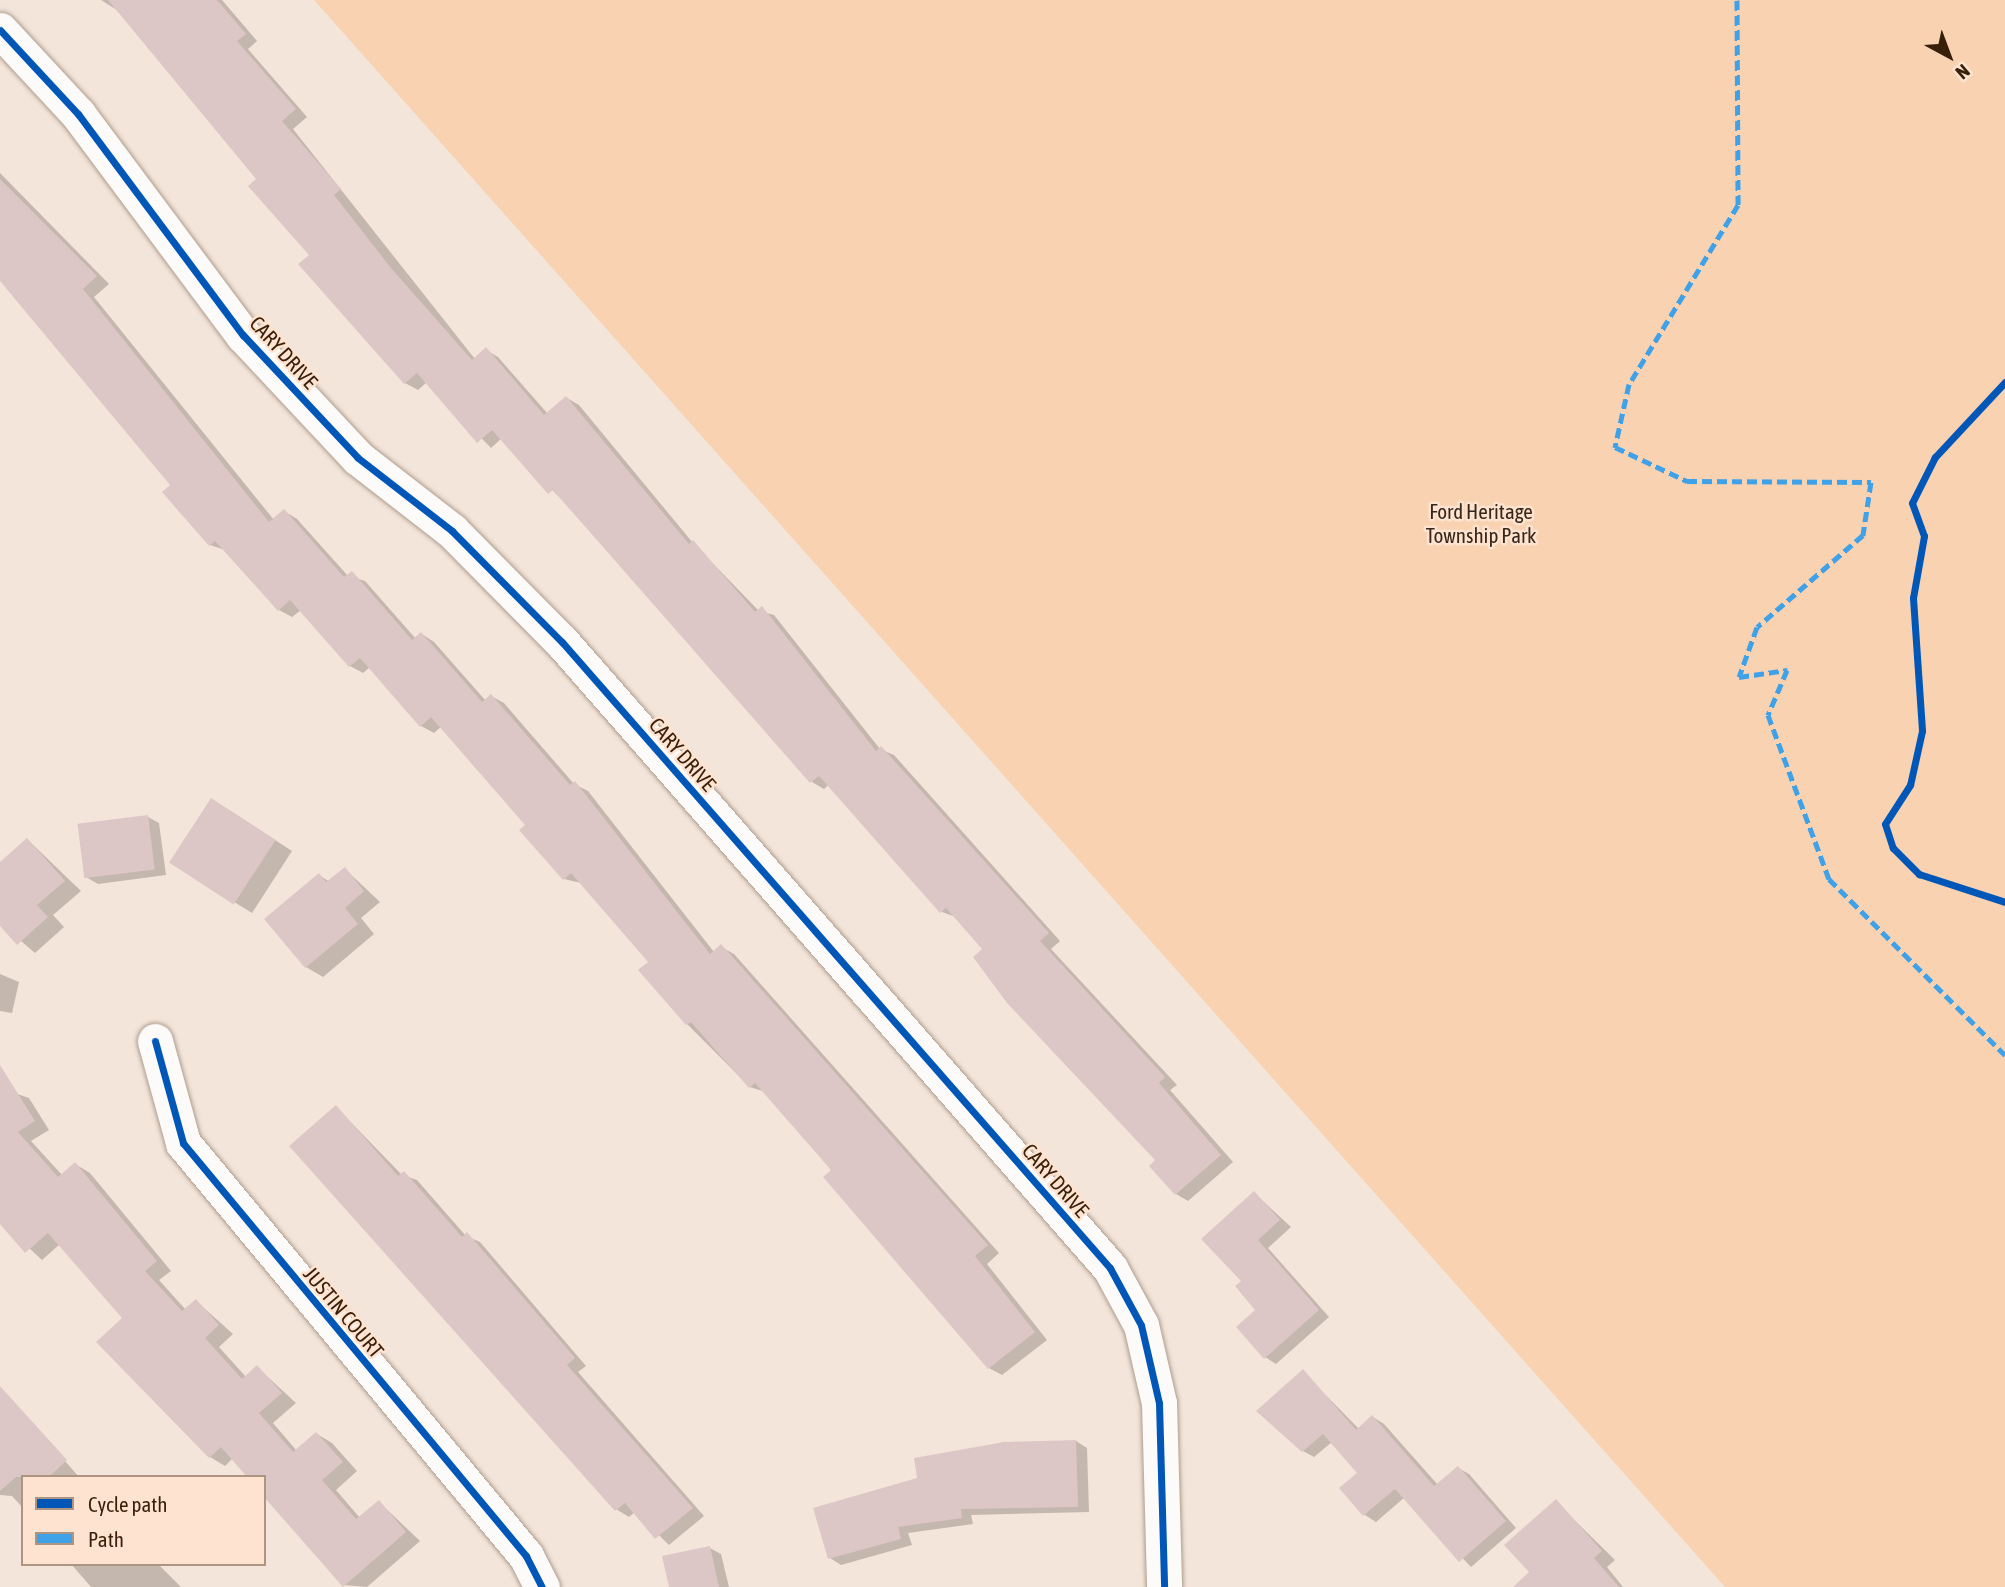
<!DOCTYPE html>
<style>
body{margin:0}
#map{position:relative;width:2005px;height:1587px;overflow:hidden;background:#f4e5da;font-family:"Asap Condensed",sans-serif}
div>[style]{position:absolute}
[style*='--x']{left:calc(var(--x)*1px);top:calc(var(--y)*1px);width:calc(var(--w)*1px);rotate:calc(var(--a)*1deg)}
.green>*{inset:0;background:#f9d2b2}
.shadow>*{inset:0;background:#0003}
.building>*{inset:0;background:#dcc7c6;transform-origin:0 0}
.roads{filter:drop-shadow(0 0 2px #ae9d8e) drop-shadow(0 0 2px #ae9d8e)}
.minor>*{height:35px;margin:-17.5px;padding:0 17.5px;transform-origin:17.5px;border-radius:17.5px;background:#fdfbf9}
.quiet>*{height:5px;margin-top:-2.5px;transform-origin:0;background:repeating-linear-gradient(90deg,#3fa2e9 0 10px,transparent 0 15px)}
.cycleway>*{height:7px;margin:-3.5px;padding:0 3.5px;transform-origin:3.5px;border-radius:3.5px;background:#0057b8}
span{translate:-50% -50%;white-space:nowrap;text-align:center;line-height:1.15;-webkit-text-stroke:5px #fee4d0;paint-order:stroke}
.street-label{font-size:21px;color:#371f0a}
.park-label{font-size:21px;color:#382618}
.legend{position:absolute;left:21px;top:1475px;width:245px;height:91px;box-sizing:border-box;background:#fee4d0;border:2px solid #ae9581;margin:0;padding:9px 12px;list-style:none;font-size:21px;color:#371f0a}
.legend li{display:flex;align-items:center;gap:14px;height:35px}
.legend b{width:35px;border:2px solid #ae9581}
.north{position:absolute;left:1914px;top:21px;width:70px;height:70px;-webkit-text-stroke:5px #fee4d0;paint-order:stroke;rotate:139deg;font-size:19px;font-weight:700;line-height:28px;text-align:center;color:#371f0a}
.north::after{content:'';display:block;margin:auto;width:24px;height:32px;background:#371f0a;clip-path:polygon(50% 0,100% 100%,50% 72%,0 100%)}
</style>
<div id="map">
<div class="green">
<i style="clip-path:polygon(314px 0,2005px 0,2005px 1587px,1725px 1587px)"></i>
</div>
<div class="shadow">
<i style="clip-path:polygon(101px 0,222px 0,257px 41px,248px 49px,307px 117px,293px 129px,475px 359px,486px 350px,498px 357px,548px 414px,567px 398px,579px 405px,693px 543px,759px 611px,774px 615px,880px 749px,894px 755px,1060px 941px,1051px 949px,1177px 1085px,1170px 1090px,1233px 1162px,1188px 1201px,1176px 1194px,1158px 1160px,956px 917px,942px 912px,829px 784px,824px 789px,812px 782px,562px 500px,502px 438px,491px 448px,427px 382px,418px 390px,405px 383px,258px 180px,120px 12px)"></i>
<i style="clip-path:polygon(0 173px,109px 284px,94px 297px,274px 520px,284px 511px,297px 519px,348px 576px,365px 581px,416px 639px,422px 634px,434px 642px,486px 701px,491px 696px,504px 703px,574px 784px,588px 791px,714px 952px,721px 947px,734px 954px,999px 1253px,987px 1264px,1047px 1340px,1002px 1375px,989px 1368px,833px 1170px,766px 1092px,750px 1087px,687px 1024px,650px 962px,581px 883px,564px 879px,528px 825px,442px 726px,434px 733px,421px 726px,370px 667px,363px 673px,350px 666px,301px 610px,292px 617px,279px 610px,225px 550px,210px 545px,165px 492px,172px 486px,0 279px)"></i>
<i style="clip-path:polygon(229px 810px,292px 851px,252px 913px,171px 863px)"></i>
<i style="clip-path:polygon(148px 817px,159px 823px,166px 875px,98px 884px,86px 877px)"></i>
<i style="clip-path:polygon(28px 840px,81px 891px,53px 915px,64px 927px,35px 953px,0 923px,0 864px)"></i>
<i style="clip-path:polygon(345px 869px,380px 902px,361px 918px,374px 934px,323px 977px,306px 967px,319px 875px,330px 882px)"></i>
<i style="clip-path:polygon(0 974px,19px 982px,12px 1013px,0 1011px)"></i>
<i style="clip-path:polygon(0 1088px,29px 1098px,49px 1130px,31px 1141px,62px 1175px,75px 1164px,90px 1173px,171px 1271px,159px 1280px,186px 1310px,196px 1301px,233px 1334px,219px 1347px,246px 1377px,257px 1367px,296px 1403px,273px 1423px,297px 1451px,317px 1434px,332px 1443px,357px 1471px,336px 1490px,360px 1518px,379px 1502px,420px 1541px,367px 1587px,344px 1585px,264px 1477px,233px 1458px,225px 1466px,210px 1457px,125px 1318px,60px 1244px,42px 1260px,0 1221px)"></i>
<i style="clip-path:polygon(336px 1107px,402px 1175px,417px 1180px,466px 1236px,480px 1242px,586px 1366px,578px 1372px,704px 1516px,669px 1545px,635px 1512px,629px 1517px,616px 1509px)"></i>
<i style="clip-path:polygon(1254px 1193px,1291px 1227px,1268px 1248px,1329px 1317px,1276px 1364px,1265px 1357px,1258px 1310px,1243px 1281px)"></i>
<i style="clip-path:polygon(1303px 1372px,1359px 1429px,1373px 1417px,1384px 1424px,1438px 1485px,1458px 1468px,1469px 1474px,1516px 1528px,1471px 1567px,1405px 1497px,1376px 1522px,1365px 1515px,1341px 1488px,1359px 1473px,1332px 1442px,1314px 1457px,1303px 1451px)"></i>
<i style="clip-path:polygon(0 1387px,79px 1477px,23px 1477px,23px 1508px,12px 1496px,0 1495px)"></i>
<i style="clip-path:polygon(1076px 1441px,1087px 1448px,1089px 1512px,971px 1515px,973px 1524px,908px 1533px,912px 1545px,841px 1565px,830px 1558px,919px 1480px,916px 1460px)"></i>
<i style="clip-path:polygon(1556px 1502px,1615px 1560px,1607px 1567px,1623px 1587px,1516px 1587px,1531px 1573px)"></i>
<i style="clip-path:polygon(710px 1548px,721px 1554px,729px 1587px,671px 1587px)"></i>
<i style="clip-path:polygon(71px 1564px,158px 1564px,181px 1587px,91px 1587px)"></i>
</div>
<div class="building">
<i style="clip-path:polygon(108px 0,217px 0,246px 34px,237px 41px,296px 109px,282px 121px,341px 189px,334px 195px,391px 268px,472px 360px,486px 347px,544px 415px,566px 396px,689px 544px,693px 540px,755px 612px,762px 606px,876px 751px,881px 746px,1049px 933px,1040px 941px,1165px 1077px,1159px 1083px,1221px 1155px,1175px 1195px,1149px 1166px,1155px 1160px,1007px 1003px,973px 957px,982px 949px,946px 908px,940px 913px,819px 776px,810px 783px,553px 490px,548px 494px,492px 430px,477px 443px,417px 373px,404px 384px,298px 264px,309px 255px,248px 186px,256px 179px)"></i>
<i style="clip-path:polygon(0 179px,97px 276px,83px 289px,269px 522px,284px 509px,344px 577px,352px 571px,412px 640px,421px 632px,482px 702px,491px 694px,570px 785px,575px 781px,710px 954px,721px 944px,988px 1245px,975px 1256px,1035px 1332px,988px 1369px,823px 1177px,831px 1170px,755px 1083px,749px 1088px,691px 1022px,686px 1025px,638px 970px,648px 962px,571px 873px,563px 880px,519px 830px,525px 825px,431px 717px,420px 727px,360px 658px,349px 667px,290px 600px,278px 611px,215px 541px,209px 546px,162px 492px,170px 485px,0 281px)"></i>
<i style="left:211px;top:798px;width:77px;height:77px;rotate:33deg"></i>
<i style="left:148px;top:815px;width:55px;height:71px;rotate:83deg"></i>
<i style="clip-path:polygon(27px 838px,65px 881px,37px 905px,48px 917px,17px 945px,0 926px,0 862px)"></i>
<i style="clip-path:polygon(345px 867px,364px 891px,345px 908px,358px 924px,305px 968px,264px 919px,319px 873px,326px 882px)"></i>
<i style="clip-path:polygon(0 1065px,35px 1121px,18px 1132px,58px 1177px,75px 1162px,157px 1261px,145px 1271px,182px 1311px,196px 1299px,219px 1325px,205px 1338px,242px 1379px,257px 1365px,282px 1393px,259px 1413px,293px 1452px,316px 1432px,343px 1462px,322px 1480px,356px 1519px,379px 1500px,406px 1532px,343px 1587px,264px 1497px,264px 1477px,247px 1477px,221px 1447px,209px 1458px,96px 1342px,122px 1318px,48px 1233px,25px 1253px,0 1224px)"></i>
<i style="clip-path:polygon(336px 1105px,398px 1176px,404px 1171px,462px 1237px,467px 1232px,575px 1358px,567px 1365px,693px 1508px,655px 1539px,625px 1503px,615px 1511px,289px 1146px)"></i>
<i style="clip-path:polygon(1254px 1191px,1280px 1220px,1258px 1240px,1319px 1310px,1264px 1359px,1236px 1327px,1255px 1310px,1235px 1286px,1241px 1281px,1201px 1239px)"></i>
<i style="clip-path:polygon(1303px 1369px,1356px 1430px,1372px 1415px,1434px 1486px,1458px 1466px,1506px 1521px,1459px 1562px,1395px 1489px,1363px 1516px,1339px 1488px,1357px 1473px,1323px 1434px,1302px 1452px,1256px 1411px)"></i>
<i style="clip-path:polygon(0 1386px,67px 1460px,49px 1477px,16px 1477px,0 1491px)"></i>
<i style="clip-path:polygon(1076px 1440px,1078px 1507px,961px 1509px,962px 1518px,898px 1527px,901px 1539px,828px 1559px,813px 1508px,917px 1478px,914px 1458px,1004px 1442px)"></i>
<i style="clip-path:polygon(1556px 1499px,1602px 1551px,1594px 1558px,1619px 1587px,1513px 1587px,1529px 1572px,1504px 1545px)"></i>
<i style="clip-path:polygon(710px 1546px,719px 1587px,669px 1587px,662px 1556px)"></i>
</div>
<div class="roads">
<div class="minor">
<i style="--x:0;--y:30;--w:115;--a:47.1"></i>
<i style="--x:78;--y:114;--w:276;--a:53.3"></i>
<i style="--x:243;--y:335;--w:168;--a:46.9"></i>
<i style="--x:358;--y:458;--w:119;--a:37.8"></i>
<i style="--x:452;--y:531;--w:156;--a:45.3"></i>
<i style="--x:562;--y:642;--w:832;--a:48.8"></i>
<i style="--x:1110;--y:1268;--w:65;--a:61.5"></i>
<i style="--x:1141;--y:1325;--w:80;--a:77"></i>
<i style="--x:1159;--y:1403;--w:184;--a:88.4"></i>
<i style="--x:155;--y:1041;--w:106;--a:74.6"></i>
<i style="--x:183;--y:1143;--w:537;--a:50.29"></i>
<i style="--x:526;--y:1556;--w:35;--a:63"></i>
</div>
</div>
<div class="quiet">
<i style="--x:1737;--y:0;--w:205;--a:89.7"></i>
<i style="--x:1738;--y:205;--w:210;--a:121.3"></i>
<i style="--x:1629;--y:384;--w:65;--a:102.5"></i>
<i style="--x:1615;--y:447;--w:80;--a:25.3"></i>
<i style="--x:1687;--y:481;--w:184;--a:0.3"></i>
<i style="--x:1871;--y:482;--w:54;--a:98.6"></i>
<i style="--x:1863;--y:535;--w:140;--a:139"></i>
<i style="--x:1757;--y:627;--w:53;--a:109.8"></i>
<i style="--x:1739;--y:677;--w:49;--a:-8.3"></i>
<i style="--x:1787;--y:670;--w:49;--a:112.9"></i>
<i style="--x:1768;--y:715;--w:175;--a:69.6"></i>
<i style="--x:1829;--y:879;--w:249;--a:45"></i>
</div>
<div class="cycleway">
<i style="--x:0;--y:30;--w:115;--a:47.1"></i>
<i style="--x:78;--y:114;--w:276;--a:53.3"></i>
<i style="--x:243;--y:335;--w:168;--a:46.9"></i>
<i style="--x:358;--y:458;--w:119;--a:37.8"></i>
<i style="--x:452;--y:531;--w:156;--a:45.3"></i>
<i style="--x:562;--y:642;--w:832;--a:48.8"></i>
<i style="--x:1110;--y:1268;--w:65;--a:61.5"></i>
<i style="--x:1141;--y:1325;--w:80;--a:77"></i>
<i style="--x:1159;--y:1403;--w:184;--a:88.4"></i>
<i style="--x:2005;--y:382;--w:103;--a:133"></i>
<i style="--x:1935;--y:457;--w:51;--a:116.6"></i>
<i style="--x:1912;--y:503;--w:35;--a:70"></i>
<i style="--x:1924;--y:536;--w:63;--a:100.1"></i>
<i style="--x:1913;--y:598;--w:133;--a:86.1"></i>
<i style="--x:1922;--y:731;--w:55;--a:102.5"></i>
<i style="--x:1910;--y:785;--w:46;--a:122.7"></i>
<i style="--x:1885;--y:824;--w:25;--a:72"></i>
<i style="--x:1893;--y:848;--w:37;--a:45"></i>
<i style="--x:1919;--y:874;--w:90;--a:18"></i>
<i style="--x:155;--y:1041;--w:106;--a:74.6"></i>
<i style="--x:183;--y:1143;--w:537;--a:50.29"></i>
<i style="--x:526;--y:1556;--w:35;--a:63"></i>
</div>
<div class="street-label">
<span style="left:284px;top:352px;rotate:48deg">CARY DRIVE</span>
<span style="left:683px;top:754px;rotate:49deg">CARY DRIVE</span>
<span style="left:1056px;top:1180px;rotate:49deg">CARY DRIVE</span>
<span style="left:344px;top:1312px;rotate:50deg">JUSTIN COURT</span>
</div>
<div class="park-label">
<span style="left:1481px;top:523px">Ford Heritage<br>Township Park</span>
</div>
<ul class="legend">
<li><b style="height:9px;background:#0057b8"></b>Cycle path</li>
<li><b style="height:9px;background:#3fa2e9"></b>Path</li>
</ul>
<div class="north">N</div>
</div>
